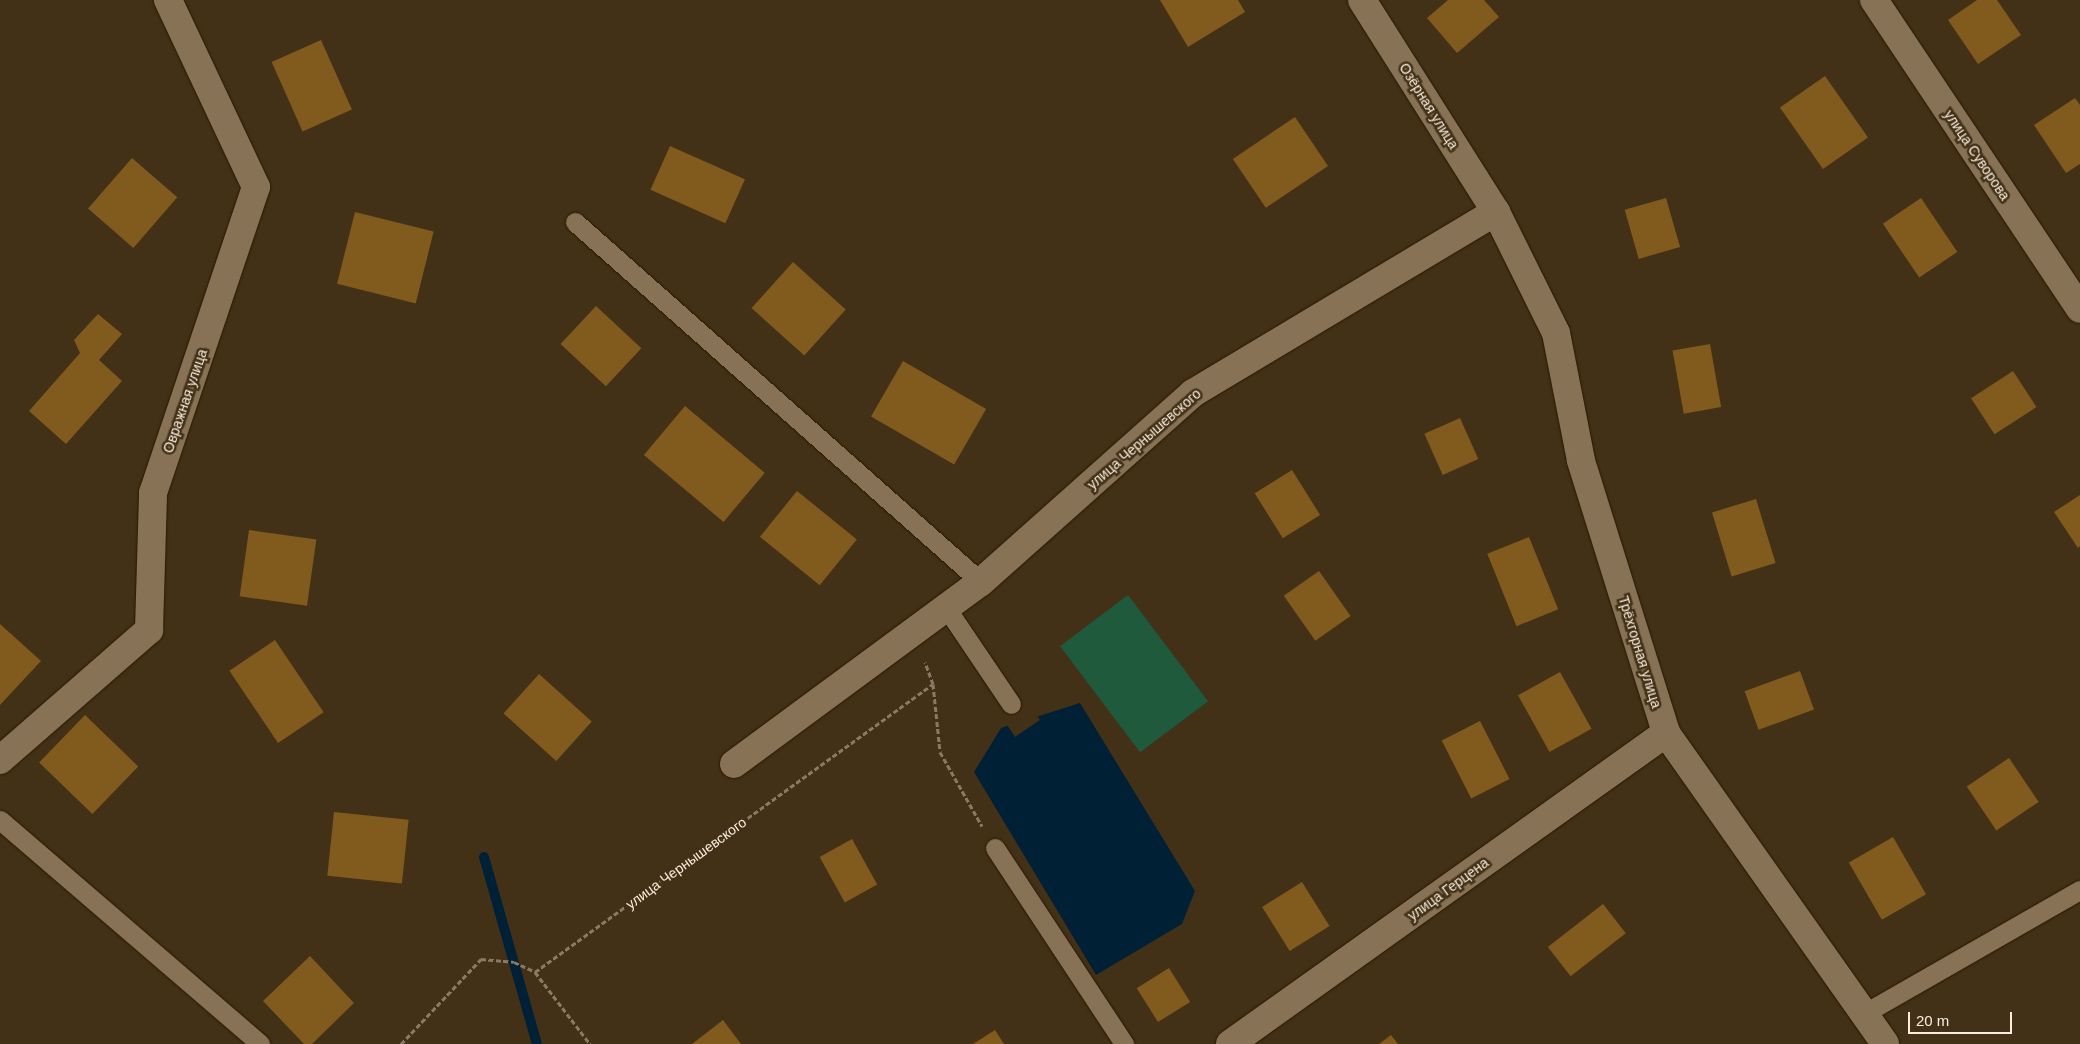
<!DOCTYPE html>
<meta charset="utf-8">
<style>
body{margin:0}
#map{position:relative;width:2080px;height:1044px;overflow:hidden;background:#433117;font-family:Arial,sans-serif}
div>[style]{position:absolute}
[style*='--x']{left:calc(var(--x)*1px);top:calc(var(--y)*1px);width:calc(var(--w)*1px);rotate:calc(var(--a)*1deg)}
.green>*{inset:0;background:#205a3d;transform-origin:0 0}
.water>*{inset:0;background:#002135}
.pier>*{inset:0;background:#433117}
.stream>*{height:10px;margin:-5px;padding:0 5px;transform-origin:5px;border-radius:5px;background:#002135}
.building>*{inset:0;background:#815a1d;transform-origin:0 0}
.path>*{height:3px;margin-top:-1.5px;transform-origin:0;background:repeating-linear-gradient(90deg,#8a7a65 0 5px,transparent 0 7.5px)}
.roads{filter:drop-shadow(0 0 1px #291800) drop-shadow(0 0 1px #291800)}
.lane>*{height:19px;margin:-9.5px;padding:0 9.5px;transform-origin:9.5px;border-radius:9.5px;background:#877256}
.street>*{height:28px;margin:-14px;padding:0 14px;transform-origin:14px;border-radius:14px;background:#877256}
span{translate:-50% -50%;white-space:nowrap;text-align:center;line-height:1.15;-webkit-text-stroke:5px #433117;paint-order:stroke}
.street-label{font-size:14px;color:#f9edde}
.scale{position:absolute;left:1908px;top:1012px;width:104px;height:22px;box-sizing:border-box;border:2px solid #f9edde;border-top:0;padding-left:6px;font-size:15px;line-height:18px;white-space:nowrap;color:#f9edde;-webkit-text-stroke:4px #433117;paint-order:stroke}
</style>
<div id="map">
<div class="green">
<i style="left:1128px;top:595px;width:133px;height:85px;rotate:53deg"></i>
</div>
<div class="water">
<i style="clip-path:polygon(1080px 703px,1195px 891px,1182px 924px,1096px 975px,974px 772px,1001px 728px)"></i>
</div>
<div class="pier">
<i style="clip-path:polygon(1036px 714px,1040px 720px,1015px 737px,1006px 723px)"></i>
</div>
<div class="stream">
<i style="--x:484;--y:857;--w:194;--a:74.2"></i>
</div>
<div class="building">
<i style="clip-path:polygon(1160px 0,1238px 0,1245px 12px,1188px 47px)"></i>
<i style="clip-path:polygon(1448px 0,1484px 0,1499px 17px,1457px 53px,1427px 18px)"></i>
<i style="clip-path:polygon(1977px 0,1997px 0,2021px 35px,1978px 64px,1948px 20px)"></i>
<i style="left:321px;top:40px;width:76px;height:54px;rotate:66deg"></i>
<i style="left:1825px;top:76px;width:75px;height:55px;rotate:55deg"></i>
<i style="clip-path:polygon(2075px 98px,2080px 105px,2080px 164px,2066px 173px,2034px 125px)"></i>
<i style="left:1295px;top:117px;width:59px;height:75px;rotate:56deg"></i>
<i style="left:670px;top:146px;width:82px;height:48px;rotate:24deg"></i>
<i style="left:132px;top:158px;width:60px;height:67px;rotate:41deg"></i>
<i style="left:1666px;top:198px;width:51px;height:43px;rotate:74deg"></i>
<i style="left:1921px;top:198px;width:65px;height:46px;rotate:56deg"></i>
<i style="left:355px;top:212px;width:81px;height:74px;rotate:14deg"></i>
<i style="left:793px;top:262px;width:71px;height:62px;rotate:42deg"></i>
<i style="left:596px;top:306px;width:62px;height:52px;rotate:43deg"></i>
<i style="clip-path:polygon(98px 314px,122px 334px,99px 360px,122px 381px,66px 444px,29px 411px,80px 353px,74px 340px)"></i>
<i style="left:1710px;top:344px;width:64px;height:38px;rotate:80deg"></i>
<i style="left:903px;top:361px;width:96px;height:64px;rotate:30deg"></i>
<i style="left:2013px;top:371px;width:43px;height:50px;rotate:57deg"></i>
<i style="left:685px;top:406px;width:104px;height:64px;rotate:40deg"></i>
<i style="left:1460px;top:418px;width:45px;height:39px;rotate:66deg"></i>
<i style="left:1292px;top:470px;width:53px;height:44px;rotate:58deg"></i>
<i style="left:797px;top:491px;width:77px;height:59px;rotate:39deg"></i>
<i style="clip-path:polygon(2080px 495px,2080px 546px,2078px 548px,2054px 512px)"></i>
<i style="left:1756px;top:499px;width:67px;height:46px;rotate:73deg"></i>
<i style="left:249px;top:530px;width:68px;height:67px;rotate:8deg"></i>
<i style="left:1529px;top:537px;width:78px;height:45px;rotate:68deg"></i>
<i style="left:1319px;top:571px;width:55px;height:43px;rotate:55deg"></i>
<i style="clip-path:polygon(0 624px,41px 661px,0 705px)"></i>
<i style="left:275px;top:640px;width:87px;height:55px;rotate:56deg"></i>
<i style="left:1800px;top:671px;width:41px;height:59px;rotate:70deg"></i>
<i style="left:1560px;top:672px;width:65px;height:48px;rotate:61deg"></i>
<i style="left:539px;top:674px;width:71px;height:53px;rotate:42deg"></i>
<i style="left:85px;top:715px;width:74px;height:66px;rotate:44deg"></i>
<i style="left:1480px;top:721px;width:65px;height:43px;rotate:63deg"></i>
<i style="left:2009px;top:758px;width:53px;height:51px;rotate:56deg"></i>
<i style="left:334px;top:812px;width:75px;height:64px;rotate:6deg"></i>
<i style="left:1893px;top:837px;width:66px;height:51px;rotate:60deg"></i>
<i style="left:852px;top:839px;width:52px;height:37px;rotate:61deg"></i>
<i style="left:1302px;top:882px;width:52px;height:47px;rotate:58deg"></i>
<i style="left:1603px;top:904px;width:37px;height:70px;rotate:52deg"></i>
<i style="clip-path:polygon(310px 956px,354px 1003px,312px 1044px,304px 1044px,263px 1001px)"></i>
<i style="left:1169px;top:968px;width:40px;height:38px;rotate:58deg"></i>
<i style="clip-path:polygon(723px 1020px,741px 1044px,692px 1044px)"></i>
<i style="clip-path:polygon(995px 1030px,1004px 1044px,973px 1044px)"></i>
<i style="clip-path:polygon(1391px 1035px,1398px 1044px,1379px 1044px)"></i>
</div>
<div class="path">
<i style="--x:933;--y:684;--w:68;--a:84.1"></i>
<i style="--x:940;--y:752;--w:85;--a:60.4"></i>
<i style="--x:535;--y:972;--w:91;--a:52.6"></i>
<i style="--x:401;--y:1044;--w:117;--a:-46.7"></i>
<i style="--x:481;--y:959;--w:33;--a:5"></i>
<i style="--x:514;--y:962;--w:23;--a:25"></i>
<i style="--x:535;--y:972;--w:491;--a:-35.9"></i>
<i style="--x:933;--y:684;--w:23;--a:-110"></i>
</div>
<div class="roads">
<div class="lane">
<i style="--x:575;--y:222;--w:543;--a:41.56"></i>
<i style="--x:945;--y:606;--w:118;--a:56"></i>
<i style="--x:0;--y:820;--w:343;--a:40.7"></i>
<i style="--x:995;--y:848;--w:235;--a:56.6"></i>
<i style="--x:1865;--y:1013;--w:248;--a:-29.8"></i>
</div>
<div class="street">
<i style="--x:1362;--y:0;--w:251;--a:57.7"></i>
<i style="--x:1496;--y:212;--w:135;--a:63.6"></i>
<i style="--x:1556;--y:333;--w:130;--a:78.9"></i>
<i style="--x:1581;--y:461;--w:285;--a:72.6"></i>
<i style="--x:1666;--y:733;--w:380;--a:54.8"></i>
<i style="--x:1874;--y:0;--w:371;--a:56.3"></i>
<i style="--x:0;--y:760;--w:198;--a:-41.1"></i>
<i style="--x:149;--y:630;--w:137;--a:-88.3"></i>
<i style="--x:153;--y:493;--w:323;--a:-71.4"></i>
<i style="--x:256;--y:187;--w:207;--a:-115.2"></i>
<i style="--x:734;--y:764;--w:307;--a:-36.4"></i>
<i style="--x:981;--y:582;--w:284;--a:-41.7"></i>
<i style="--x:1193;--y:393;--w:353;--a:-30.9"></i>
<i style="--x:1230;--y:1044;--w:536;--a:-35.5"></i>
</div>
</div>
<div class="street-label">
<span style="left:1429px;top:106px;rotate:58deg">Озёрная улица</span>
<span style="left:1977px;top:155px;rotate:56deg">улица Суворова</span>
<span style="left:185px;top:401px;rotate:-71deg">Овражная улица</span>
<span style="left:1144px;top:439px;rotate:-41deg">улица Чернышевского</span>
<span style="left:1640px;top:652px;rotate:73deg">Трёхгорная улица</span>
<span style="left:686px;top:863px;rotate:-36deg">улица Чернышевского</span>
<span style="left:1448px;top:889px;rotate:-36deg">улица Герцена</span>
</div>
<div class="scale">20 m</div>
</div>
